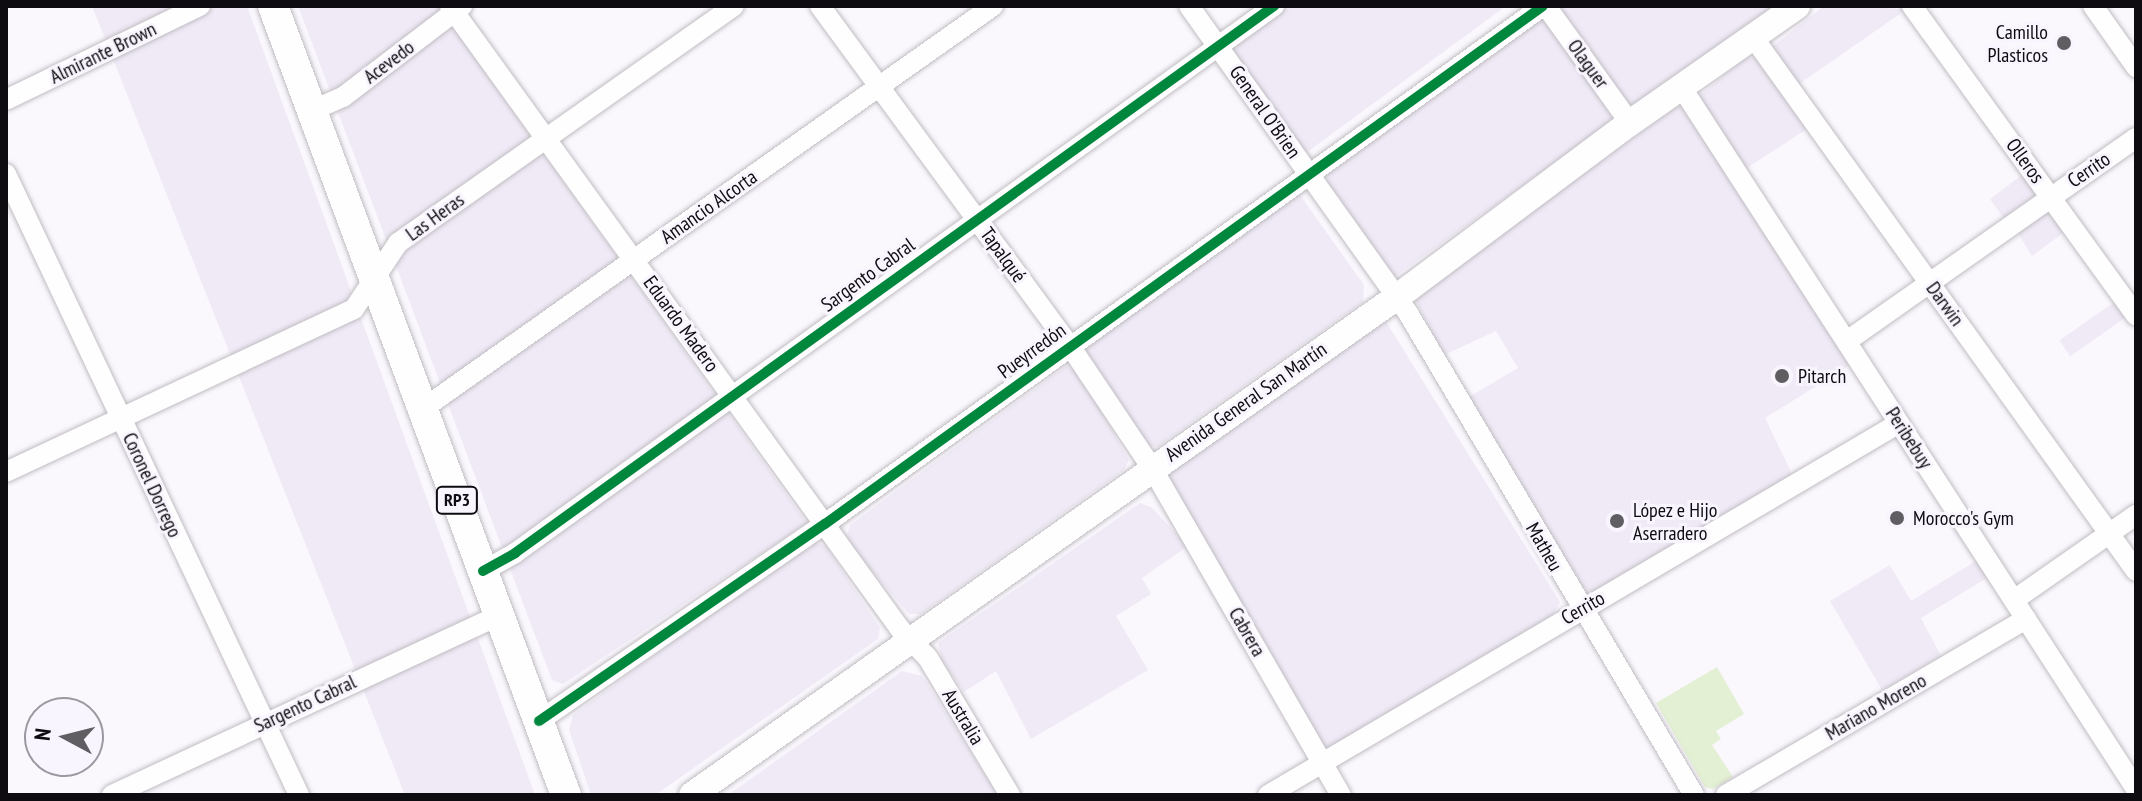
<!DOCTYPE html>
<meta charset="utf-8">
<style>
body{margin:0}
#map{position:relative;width:2142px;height:801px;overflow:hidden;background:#faf7fd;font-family:"PT Sans Narrow",sans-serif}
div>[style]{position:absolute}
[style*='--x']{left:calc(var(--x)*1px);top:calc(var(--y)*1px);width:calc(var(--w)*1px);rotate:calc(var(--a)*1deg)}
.built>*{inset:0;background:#f0eaf7;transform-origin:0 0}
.green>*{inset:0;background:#e3f0d3}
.roads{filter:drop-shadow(0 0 2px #c0bdc2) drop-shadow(0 0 2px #c0bdc2)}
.minor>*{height:20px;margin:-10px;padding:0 10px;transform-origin:10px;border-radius:10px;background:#fefeff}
.major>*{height:26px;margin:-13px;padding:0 13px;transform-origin:13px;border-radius:13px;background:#fefeff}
.highway>*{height:30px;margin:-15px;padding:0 15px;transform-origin:15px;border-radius:15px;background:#fefeff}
.cycleway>*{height:10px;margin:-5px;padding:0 5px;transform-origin:5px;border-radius:5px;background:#00873e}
.dots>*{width:22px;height:22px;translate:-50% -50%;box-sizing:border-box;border:4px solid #f9f5ff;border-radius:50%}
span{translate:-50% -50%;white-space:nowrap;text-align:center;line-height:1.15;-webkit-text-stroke:6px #f9f5ff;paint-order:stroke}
.shield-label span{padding:2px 6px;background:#f9f5ff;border:2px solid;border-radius:6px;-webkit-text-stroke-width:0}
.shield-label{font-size:18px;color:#0e0c10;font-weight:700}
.poi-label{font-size:20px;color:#0e0c10}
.right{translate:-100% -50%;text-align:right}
.left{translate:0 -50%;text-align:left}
.street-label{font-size:20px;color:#0e0c10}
.frame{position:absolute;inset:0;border:8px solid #0e0c10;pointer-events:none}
.north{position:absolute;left:24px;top:697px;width:80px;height:80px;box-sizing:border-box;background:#f9f5ff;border:2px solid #9b989f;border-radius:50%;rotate:277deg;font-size:22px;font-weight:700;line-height:32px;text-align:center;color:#0e0c10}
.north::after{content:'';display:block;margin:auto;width:28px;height:36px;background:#615e63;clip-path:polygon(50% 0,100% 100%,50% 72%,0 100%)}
</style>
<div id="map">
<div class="built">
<i style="clip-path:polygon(92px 6px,247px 6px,535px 795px,405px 795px)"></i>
<i style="clip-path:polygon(298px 6px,438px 6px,807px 523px,563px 684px,552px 680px)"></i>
<i style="clip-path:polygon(1289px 6px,1506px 6px,1306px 153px,1231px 48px)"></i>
<i style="clip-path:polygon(1558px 6px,1774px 6px,1633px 106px,1625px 104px)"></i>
<i style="clip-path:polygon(1824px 6px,1907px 9px,1796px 86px,1772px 47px)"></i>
<i style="clip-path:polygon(1543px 15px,1614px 120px,1393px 278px,1327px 182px,1329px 169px)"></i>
<i style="clip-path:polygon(1757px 57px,1810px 127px,1742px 171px,1698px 97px,1743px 59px)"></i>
<i style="clip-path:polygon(1676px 107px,1686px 108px,1853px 363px,1765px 418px,1792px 474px,1588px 595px,1469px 397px,1518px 368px,1496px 331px,1444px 355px,1414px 297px)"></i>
<i style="clip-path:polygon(2026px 172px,2037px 198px,2007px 223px,1990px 199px)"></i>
<i style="clip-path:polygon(1300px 195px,1364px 285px,1363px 302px,1157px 447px,1142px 444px,1079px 349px,1291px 196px)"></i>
<i style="clip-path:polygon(2046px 211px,2066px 231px,2032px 256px,2016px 230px)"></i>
<i style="left:2116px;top:301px;width:19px;height:69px;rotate:55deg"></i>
<i style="clip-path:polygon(1385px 320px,1560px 602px,1553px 615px,1324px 754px,1166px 474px)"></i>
<i style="clip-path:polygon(1066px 366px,1079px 372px,1129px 460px,1124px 470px,921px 614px,909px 614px,846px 540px,850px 525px)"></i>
<i style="clip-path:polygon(1140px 503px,1151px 507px,1188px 546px,1142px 578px,1151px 594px,1116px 616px,1148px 670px,1031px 739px,996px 671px,964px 692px,942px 660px,938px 643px)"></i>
<i style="clip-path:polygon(809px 542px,825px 545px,880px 628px,878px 639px,655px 795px,591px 795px,569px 730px,573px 715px)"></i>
<i style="clip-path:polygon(1979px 559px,1990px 576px,1921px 618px,1941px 656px,1882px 690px,1830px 601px,1890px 565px,1911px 601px)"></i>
<i style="clip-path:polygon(902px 671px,922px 676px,998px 795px,728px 795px)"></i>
</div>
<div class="green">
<i style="clip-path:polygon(1717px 667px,1744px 714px,1716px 731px,1721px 739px,1712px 745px,1733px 777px,1713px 789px,1705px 787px,1656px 703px)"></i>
</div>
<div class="roads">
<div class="minor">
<i style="--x:450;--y:6;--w:769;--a:54.16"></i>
<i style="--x:900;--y:629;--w:40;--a:46"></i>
<i style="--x:928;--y:658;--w:160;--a:59.1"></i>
<i style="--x:820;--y:6;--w:422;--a:53.7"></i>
<i style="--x:1070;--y:346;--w:147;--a:56.1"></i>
<i style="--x:1152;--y:468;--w:378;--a:60"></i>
<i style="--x:1189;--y:6;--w:377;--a:54.5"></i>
<i style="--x:1408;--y:313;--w:560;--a:59.32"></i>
<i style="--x:1546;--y:6;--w:144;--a:54.3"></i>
<i style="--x:1912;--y:6;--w:382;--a:54.1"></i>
<i style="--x:2093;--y:6;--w:75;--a:54.8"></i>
<i style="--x:1753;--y:37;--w:657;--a:54.35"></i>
<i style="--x:1682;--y:88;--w:835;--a:57.07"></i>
<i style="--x:6;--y:100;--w:216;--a:-25.9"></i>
<i style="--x:311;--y:111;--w:35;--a:-24"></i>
<i style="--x:343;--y:97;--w:150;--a:-37.4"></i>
<i style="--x:6;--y:174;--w:687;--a:64.74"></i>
<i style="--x:1847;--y:341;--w:353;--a:-35.1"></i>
<i style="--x:424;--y:408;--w:697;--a:-35.24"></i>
<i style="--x:6;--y:472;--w:384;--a:-25.1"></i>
<i style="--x:354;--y:309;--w:79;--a:-56.3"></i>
<i style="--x:398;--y:243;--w:411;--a:-35.2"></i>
<i style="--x:483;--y:571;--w:37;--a:-29"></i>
<i style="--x:515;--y:553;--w:936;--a:-35.78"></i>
<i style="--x:2014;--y:600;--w:149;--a:-34.9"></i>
<i style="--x:539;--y:721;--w:347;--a:-34.6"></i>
<i style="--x:825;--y:524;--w:885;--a:-35.81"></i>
<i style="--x:112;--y:795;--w:428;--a:-24.9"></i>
<i style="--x:1268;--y:795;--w:732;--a:-30.52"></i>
<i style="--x:1726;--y:795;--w:348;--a:-30.4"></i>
</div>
<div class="major">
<i style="--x:692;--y:795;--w:863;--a:-35.24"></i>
<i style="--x:1397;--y:297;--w:291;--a:-36.8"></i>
<i style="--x:1630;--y:123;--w:204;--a:-35"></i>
</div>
<div class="highway">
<i style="--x:273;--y:6;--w:842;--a:69.63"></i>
</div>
</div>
<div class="cycleway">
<i style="--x:483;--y:571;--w:37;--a:-29"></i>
<i style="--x:515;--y:553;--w:936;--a:-35.78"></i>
<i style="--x:539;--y:721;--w:347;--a:-34.6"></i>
<i style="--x:825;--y:524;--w:885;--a:-35.81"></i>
</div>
<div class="dots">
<i style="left:2064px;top:43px;background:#615e63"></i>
<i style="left:1782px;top:376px;background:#615e63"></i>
<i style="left:1897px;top:518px;background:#615e63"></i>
<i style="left:1617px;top:521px;background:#615e63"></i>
</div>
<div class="shield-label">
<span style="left:457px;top:500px">RP3</span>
</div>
<div class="poi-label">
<span class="right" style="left:2048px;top:44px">Camillo<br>Plasticos</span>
<span class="left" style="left:1798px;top:376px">Pitarch</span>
<span class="left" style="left:1633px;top:522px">López e Hijo<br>Aserradero</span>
<span class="left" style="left:1913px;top:518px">Morocco's Gym</span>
</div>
<div class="street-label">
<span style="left:103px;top:53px;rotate:-26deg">Almirante Brown</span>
<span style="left:389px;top:62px;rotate:-37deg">Acevedo</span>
<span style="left:1588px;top:64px;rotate:54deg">Olaguer</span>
<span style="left:1265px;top:112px;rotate:55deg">General O'Brien</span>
<span style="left:2025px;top:161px;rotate:54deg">Olleros</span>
<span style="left:2089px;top:170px;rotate:-34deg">Cerrito</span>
<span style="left:709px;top:207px;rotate:-35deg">Amancio Alcorta</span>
<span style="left:435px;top:217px;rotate:-36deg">Las Heras</span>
<span style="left:1003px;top:255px;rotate:54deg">Tapalqué</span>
<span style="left:868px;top:275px;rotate:-36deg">Sargento Cabral</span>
<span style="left:1945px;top:304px;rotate:54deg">Darwin</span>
<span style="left:681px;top:324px;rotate:54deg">Eduardo Madero</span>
<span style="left:1032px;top:351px;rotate:-36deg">Pueyrredón</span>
<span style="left:1246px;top:402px;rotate:-35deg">Avenida General San Martín</span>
<span style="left:1909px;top:438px;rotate:57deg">Peribebuy</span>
<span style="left:152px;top:485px;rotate:65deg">Coronel Dorrego</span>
<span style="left:1544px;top:547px;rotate:60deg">Matheu</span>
<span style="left:1583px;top:608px;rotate:-30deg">Cerrito</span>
<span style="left:1247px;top:632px;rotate:60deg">Cabrera</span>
<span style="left:305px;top:704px;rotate:-25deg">Sargento Cabral</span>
<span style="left:1876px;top:707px;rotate:-30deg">Mariano Moreno</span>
<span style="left:963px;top:717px;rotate:59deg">Australia</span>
</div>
<div class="frame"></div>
<div class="north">N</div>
</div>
